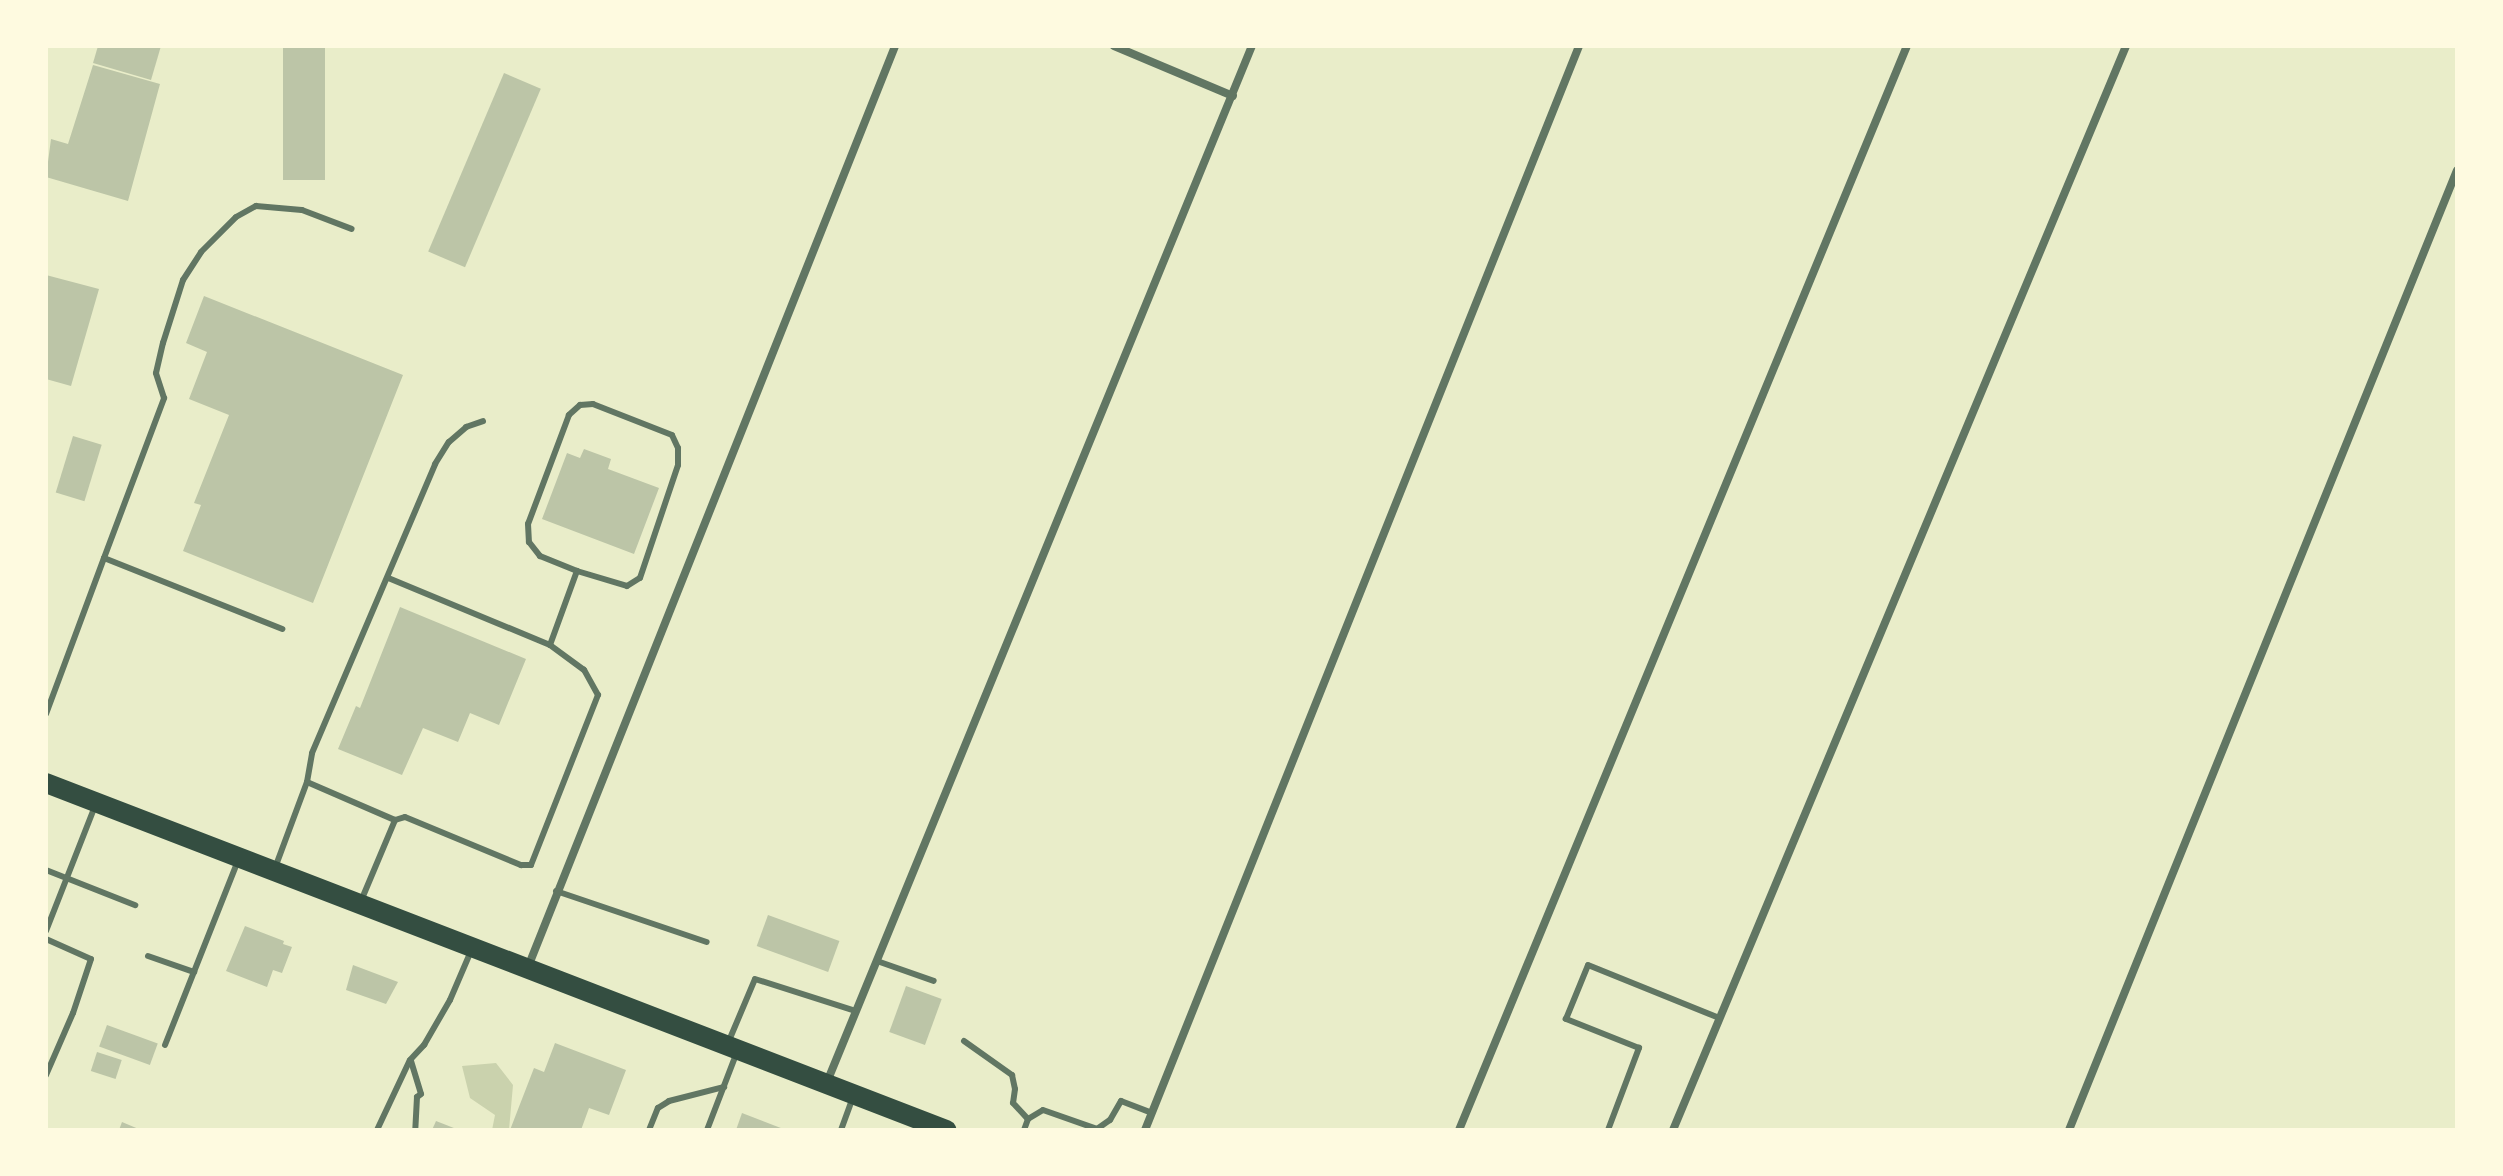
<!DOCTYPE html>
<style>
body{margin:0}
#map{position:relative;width:2503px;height:1176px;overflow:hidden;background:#e9edc9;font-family:Helvetica,sans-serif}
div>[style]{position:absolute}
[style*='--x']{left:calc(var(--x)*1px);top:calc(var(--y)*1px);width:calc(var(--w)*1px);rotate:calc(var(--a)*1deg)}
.green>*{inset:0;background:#cad2ad}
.building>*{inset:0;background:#bcc5a7;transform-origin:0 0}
.service>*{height:6px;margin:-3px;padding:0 3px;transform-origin:3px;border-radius:3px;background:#617663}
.minor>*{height:8px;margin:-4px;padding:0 4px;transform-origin:4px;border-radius:4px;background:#617663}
.primary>*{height:20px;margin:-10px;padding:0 10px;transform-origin:10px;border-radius:10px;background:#344e41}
span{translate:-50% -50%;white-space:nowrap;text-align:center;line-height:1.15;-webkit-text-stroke:6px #fefae0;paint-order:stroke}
.frame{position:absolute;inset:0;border:48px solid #fefae0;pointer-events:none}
</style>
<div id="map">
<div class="green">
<i style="clip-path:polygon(496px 1063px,513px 1085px,509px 1130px,492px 1130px,495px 1115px,470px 1098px,462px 1066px)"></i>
</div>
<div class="building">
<i style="clip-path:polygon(98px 46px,161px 46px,151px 80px,93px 63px)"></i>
<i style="left:283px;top:46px;width:42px;height:134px"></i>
<i style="clip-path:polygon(93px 65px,160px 84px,128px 201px,46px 177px,51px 139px,68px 144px)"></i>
<i style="left:504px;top:73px;width:40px;height:194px;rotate:23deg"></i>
<i style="clip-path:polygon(46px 275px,99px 289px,71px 386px,46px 379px)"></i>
<i style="clip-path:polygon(204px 296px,403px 375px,313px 603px,183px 551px,201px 505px,194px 503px,229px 415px,189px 399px,207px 352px,186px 343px)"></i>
<i style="left:73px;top:436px;width:30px;height:59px;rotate:17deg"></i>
<i style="clip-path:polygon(584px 449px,611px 459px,608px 469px,659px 488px,634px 554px,542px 519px,567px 453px,580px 458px)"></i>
<i style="clip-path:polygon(400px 607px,526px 659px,499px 725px,470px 713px,458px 742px,423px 728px,402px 775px,338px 749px,356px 706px,360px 708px)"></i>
<i style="left:768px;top:915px;width:76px;height:33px;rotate:20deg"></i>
<i style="clip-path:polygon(245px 926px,284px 941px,283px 944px,292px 947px,282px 973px,273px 970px,267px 987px,226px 971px)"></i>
<i style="clip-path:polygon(353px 965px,398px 982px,386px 1004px,346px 990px)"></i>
<i style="left:906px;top:986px;width:38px;height:49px;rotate:20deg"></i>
<i style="left:107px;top:1025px;width:54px;height:23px;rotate:20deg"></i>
<i style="clip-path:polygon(555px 1043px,626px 1070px,609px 1115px,589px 1108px,581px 1130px,510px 1130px,534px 1068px,544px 1072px)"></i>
<i style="left:97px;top:1052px;width:26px;height:20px;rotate:18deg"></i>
<i style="clip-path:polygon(742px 1113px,786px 1130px,736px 1130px)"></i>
<i style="clip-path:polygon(436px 1121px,459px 1130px,432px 1130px)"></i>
<i style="clip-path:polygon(122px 1122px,141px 1130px,119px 1130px)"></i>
</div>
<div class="service">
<i style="--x:104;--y:558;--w:171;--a:-69.4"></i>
<i style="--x:164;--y:398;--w:26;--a:-108"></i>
<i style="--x:156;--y:373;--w:31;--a:-77"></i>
<i style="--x:163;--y:343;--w:66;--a:-72.4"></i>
<i style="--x:183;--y:280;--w:33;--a:-57"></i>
<i style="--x:201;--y:252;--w:49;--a:-45"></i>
<i style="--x:236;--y:217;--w:23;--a:-29"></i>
<i style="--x:256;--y:206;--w:46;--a:5"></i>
<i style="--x:302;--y:210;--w:53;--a:20.8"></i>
<i style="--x:550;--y:645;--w:79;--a:-70"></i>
<i style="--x:577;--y:571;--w:52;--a:16.7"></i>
<i style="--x:627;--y:586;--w:15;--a:-32"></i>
<i style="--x:640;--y:578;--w:119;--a:-71.4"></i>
<i style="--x:678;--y:465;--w:17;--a:-90"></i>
<i style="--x:678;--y:448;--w:14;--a:-115"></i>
<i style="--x:672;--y:435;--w:85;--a:-158.6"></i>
<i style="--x:593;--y:404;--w:13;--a:176"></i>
<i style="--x:580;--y:405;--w:15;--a:138"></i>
<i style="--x:569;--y:415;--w:116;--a:110.6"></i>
<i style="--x:528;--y:524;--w:18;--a:87"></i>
<i style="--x:529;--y:542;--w:18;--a:52"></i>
<i style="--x:540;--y:556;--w:40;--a:22"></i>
<i style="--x:46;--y:714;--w:166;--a:-69.6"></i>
<i style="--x:104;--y:558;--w:192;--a:21.7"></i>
<i style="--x:307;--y:782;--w:96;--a:23.4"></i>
<i style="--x:275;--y:868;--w:92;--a:-69.6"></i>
<i style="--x:307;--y:782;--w:29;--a:-80"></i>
<i style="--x:312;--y:753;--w:314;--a:-66.9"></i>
<i style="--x:435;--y:464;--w:26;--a:-58"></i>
<i style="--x:449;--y:442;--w:23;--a:-41"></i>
<i style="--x:466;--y:427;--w:18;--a:-19"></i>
<i style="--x:46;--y:870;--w:96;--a:21.5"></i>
<i style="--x:556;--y:891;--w:159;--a:18.7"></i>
<i style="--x:361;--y:901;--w:88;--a:-67.2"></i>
<i style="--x:395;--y:820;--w:10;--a:-17"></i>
<i style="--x:405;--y:817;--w:126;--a:22.5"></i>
<i style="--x:521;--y:865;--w:10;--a:0"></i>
<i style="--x:531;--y:865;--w:183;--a:-68.5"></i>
<i style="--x:598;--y:695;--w:29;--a:-119"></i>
<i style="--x:584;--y:670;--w:42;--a:-143.7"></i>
<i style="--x:550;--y:645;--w:175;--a:-157.5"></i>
<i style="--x:46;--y:931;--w:134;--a:-68.6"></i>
<i style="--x:46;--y:939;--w:49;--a:24"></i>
<i style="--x:91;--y:959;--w:57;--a:108.4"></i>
<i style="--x:73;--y:1013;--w:68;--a:113.5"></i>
<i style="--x:148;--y:956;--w:49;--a:19.2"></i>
<i style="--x:877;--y:961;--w:60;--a:19.3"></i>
<i style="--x:964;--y:1041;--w:59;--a:35.3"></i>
<i style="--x:1012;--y:1075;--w:14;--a:78"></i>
<i style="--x:1015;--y:1089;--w:14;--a:98"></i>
<i style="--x:1013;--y:1103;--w:22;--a:47"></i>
<i style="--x:728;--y:1043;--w:69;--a:-67.1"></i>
<i style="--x:755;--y:979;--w:106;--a:17.6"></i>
<i style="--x:165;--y:1045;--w:198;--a:-68.4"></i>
<i style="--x:411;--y:1061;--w:34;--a:73"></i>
<i style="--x:421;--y:1094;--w:5;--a:143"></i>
<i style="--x:417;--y:1097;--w:33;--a:93"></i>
<i style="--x:377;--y:1130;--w:77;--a:-64.8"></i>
<i style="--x:410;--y:1060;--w:21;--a:-47"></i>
<i style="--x:424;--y:1045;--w:52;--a:-60"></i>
<i style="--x:450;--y:1000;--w:53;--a:-66.8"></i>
<i style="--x:649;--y:1130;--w:24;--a:-68"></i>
<i style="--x:658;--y:1108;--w:13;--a:-32"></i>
<i style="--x:669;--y:1101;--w:57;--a:-14.3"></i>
<i style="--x:707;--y:1130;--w:84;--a:-69"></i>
<i style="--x:841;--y:1130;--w:35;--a:-70"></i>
<i style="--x:1024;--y:1130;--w:12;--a:-70"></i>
<i style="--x:1028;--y:1119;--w:17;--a:-31"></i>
<i style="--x:1043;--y:1110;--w:57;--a:19.4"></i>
<i style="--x:1097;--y:1129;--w:16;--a:-35"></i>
<i style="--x:1110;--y:1120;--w:22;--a:-60"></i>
<i style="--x:1121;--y:1101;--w:33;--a:21"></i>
<i style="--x:1608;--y:1130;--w:88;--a:-69.3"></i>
<i style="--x:1639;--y:1048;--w:79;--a:-158.3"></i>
<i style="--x:1566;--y:1019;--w:58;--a:-67.8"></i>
<i style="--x:1588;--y:965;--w:141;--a:22"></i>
</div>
<div class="minor">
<i style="--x:1114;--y:46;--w:129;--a:22.8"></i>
<i style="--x:528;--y:967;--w:991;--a:-68.27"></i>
<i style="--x:827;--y:1082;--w:1120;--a:-67.7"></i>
<i style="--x:1145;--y:1130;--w:1168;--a:-68.18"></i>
<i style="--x:1459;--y:1130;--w:1173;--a:-67.55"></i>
<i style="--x:1673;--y:1130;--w:1175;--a:-67.32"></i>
<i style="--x:2069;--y:1130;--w:1035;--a:-67.99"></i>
</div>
<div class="primary">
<i style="--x:46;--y:783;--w:965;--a:21.08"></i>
</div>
<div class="frame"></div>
</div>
